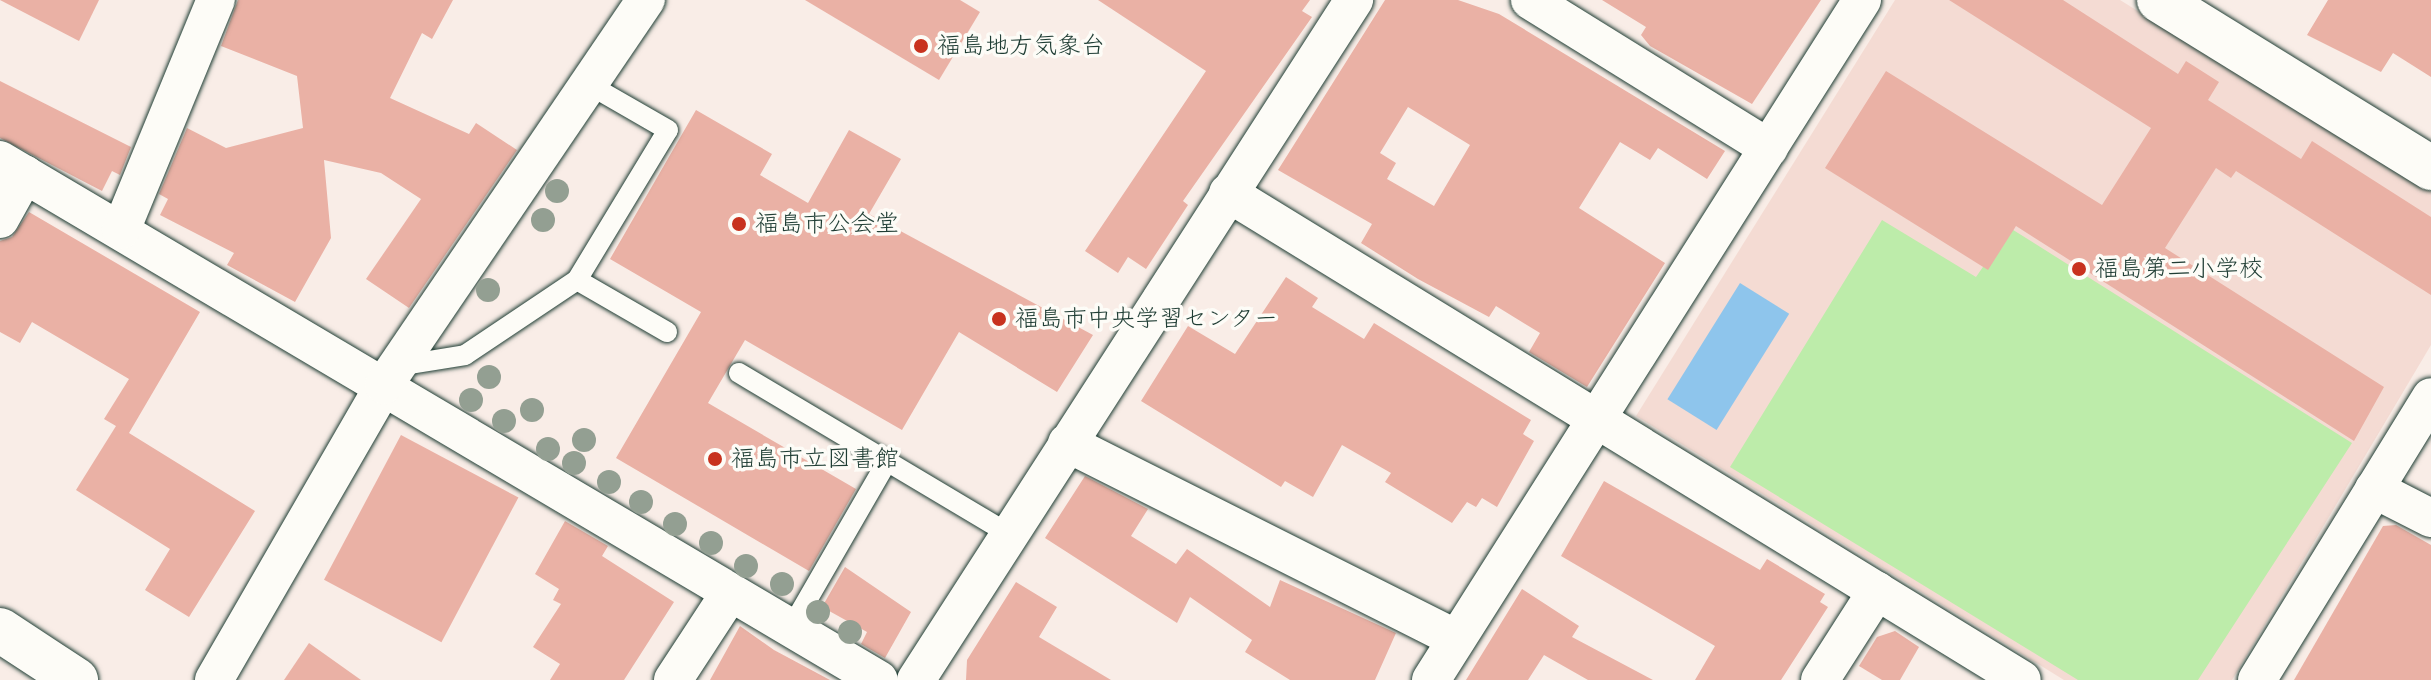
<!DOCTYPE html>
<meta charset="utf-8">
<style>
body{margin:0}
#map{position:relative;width:2431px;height:680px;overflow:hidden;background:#f9ede7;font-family:"Balsamiq Sans","Klee One",sans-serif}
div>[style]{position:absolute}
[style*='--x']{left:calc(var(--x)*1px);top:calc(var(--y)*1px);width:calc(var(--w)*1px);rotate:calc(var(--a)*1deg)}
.built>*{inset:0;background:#f4dbd3}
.green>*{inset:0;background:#bdecaa}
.water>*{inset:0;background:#8ec5ec;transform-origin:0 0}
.building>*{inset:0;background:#eab1a5;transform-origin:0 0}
.roads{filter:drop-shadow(0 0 2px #1f3d34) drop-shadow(0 0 2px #1f3d34)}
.service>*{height:20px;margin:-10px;padding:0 10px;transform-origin:10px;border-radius:10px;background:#fdfcf7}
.minor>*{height:38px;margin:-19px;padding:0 19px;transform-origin:19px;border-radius:19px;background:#fdfcf7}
.tertiary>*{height:44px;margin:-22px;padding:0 22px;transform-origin:22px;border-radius:22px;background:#fdfcf7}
.trees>*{width:24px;height:24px;margin:-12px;border-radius:50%;background:#939f92}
.dots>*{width:22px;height:22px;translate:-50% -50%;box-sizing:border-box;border:4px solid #fdfcf7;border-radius:50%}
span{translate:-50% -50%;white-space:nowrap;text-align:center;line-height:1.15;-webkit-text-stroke:7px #fdfcf7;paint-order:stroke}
.poi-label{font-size:24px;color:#1f3d34}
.left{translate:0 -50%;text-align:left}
</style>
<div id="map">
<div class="built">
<i style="clip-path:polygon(1895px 0,2120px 0,2431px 192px,2431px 345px,2232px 680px,2064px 680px,1636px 416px)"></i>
</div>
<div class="green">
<i style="clip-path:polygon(1882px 220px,1976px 277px,2010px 228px,2352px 443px,2198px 680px,2078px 680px,1730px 467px)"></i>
</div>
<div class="water">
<i style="left:1740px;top:283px;width:58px;height:137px;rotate:32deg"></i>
</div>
<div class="building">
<i style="clip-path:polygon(0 0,99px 0,79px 41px)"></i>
<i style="clip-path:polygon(238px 0,453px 0,432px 39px,422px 33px,390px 98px,469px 134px,476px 123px,517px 150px,409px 308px,366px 279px,421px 199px,381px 173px,324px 160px,331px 238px,295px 302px,227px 265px,234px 253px,160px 215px,168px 199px,159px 194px,187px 128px,226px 148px,303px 128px,297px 76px,221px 46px)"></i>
<i style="clip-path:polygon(805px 0,960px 0,980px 12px,939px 80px)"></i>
<i style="clip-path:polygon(1098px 0,1310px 0,1302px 11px,1312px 17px,1183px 201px,1188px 205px,1146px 269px,1128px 257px,1118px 273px,1085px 251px,1206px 71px)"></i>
<i style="clip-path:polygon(evenodd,1385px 0,1458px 0,1499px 14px,1725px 151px,1707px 179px,1658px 148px,1650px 160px,1620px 142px,1579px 208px,1665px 263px,1587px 387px,1529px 352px,1540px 333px,1496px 306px,1489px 317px,1418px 279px,1361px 243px,1372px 224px,1278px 170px,1385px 0,1408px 107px,1470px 145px,1434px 206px,1387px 179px,1396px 163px,1380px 153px,1408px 107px)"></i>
<i style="clip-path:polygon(1602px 0,1821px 0,1752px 104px,1650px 46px,1641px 35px,1646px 27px)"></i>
<i style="clip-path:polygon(1949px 0,2063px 0,2178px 74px,2186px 61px,2219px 82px,2208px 100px,2301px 159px,2312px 141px,2431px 217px,2431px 295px,2236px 171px,2231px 178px,2216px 168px,2165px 248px,2384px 387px,2354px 441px,2016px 226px,1988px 270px,1825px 168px,1886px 71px,2102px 205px,2151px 128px)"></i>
<i style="clip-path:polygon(2328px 0,2431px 0,2431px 77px,2393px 53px,2381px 72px,2307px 35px)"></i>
<i style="clip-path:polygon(0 81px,131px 147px,120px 175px,112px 171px,102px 191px,0 138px)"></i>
<i style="clip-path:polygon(696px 110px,772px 154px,760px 175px,808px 203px,849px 130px,901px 159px,869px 214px,1093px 335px,1057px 392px,959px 332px,902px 430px,745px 340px,708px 403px,856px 489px,809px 571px,616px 458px,701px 312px,610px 259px)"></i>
<i style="clip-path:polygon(29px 212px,200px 312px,129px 433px,255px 511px,189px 617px,145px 590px,170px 549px,76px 490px,116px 426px,104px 419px,129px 379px,32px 322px,20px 343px,0 332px,0 241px,12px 237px)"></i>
<i style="clip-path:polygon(1286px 277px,1318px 298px,1312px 307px,1364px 339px,1374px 323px,1531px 420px,1523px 434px,1534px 441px,1497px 507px,1482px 498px,1476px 507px,1467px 502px,1452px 523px,1385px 482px,1391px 473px,1342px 445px,1313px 497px,1285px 481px,1281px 487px,1141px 401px,1188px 326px,1235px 354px)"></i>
<i style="left:401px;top:435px;width:133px;height:164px;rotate:28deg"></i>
<i style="clip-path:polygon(1085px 476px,1148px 509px,1131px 536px,1176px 564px,1187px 549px,1270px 607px,1280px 580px,1396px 633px,1375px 680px,1290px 680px,1245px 652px,1252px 640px,1190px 597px,1177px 623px,1045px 538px)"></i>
<i style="clip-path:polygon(1604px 481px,1760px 570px,1767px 559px,1825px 594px,1820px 602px,1828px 607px,1781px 680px,1695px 680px,1715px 646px,1561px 556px)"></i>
<i style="clip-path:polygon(565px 521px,608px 546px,602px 556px,674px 602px,624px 680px,550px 680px,560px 664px,533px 647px,561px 604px,553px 600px,559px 589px,535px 574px)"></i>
<i style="clip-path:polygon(2396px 525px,2431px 545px,2431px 680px,2294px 680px,2383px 526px)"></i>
<i style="clip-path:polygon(845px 567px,911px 612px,885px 658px,861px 644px,867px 632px,822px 607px)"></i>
<i style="clip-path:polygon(1016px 582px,1057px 607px,1039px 637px,1111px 680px,966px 680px,967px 660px)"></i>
<i style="clip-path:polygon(1522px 589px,1579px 626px,1572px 637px,1653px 680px,1588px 680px,1544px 655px,1528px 680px,1466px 680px)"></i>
<i style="clip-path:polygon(740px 626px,774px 650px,830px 680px,710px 680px)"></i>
<i style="clip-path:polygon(1895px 631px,1919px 647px,1900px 680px,1882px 680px,1859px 666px,1877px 637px)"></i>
<i style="clip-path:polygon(309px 643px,361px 680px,284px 680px)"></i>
</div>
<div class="roads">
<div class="service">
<i style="--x:577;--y:280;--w:175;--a:-58.8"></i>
<i style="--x:668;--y:130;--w:92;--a:-150.1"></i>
<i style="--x:398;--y:366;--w:68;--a:-9.3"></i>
<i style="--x:465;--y:355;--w:135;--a:-33.8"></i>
<i style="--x:577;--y:280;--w:104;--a:30"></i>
<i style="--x:739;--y:373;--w:314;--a:30.8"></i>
<i style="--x:791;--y:628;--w:194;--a:-60"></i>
</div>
<div class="minor">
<i style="--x:1530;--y:0;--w:281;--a:31.8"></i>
<i style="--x:0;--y:160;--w:1021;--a:30.61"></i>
<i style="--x:1228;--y:193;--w:931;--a:31.52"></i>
<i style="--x:0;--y:219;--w:51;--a:-60.9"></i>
<i style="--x:121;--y:230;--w:249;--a:-67.6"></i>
<i style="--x:1067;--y:443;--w:436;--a:26.7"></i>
<i style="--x:2374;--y:489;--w:64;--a:27"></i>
<i style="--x:214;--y:680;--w:340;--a:-60"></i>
<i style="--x:384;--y:385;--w:466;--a:-55.8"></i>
<i style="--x:673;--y:680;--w:104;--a:-56.8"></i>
<i style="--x:916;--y:680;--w:809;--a:-57.21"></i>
<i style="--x:1431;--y:680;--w:805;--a:-57.63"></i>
<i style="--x:1820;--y:680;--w:106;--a:-57.4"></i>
<i style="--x:2257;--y:680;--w:332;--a:-58.4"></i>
</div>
<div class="tertiary">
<i style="--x:2159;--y:0;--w:320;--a:31.7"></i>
<i style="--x:0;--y:630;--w:91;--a:33.3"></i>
</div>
</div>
<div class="trees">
<i style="left:557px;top:191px"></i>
<i style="left:543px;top:220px"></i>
<i style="left:488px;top:290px"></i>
<i style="left:489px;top:377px"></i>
<i style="left:471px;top:400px"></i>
<i style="left:532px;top:410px"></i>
<i style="left:504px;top:421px"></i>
<i style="left:584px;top:440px"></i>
<i style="left:548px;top:449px"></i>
<i style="left:574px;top:463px"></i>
<i style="left:609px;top:482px"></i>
<i style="left:641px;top:502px"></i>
<i style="left:675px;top:524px"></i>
<i style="left:711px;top:543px"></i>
<i style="left:746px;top:566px"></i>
<i style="left:782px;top:584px"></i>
<i style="left:818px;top:612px"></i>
<i style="left:850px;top:632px"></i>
</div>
<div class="dots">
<i style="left:921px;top:46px;background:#c8321e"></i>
<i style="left:739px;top:224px;background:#c8321e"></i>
<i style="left:2079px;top:269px;background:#c8321e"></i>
<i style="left:999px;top:319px;background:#c8321e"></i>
<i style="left:715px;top:459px;background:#c8321e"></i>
</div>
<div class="poi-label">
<span class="left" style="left:937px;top:46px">福島地方気象台</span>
<span class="left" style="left:755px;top:224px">福島市公会堂</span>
<span class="left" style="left:2095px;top:269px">福島第二小学校</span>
<span class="left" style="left:1015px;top:319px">福島市中央学習センター</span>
<span class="left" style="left:731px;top:459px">福島市立図書館</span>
</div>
</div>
